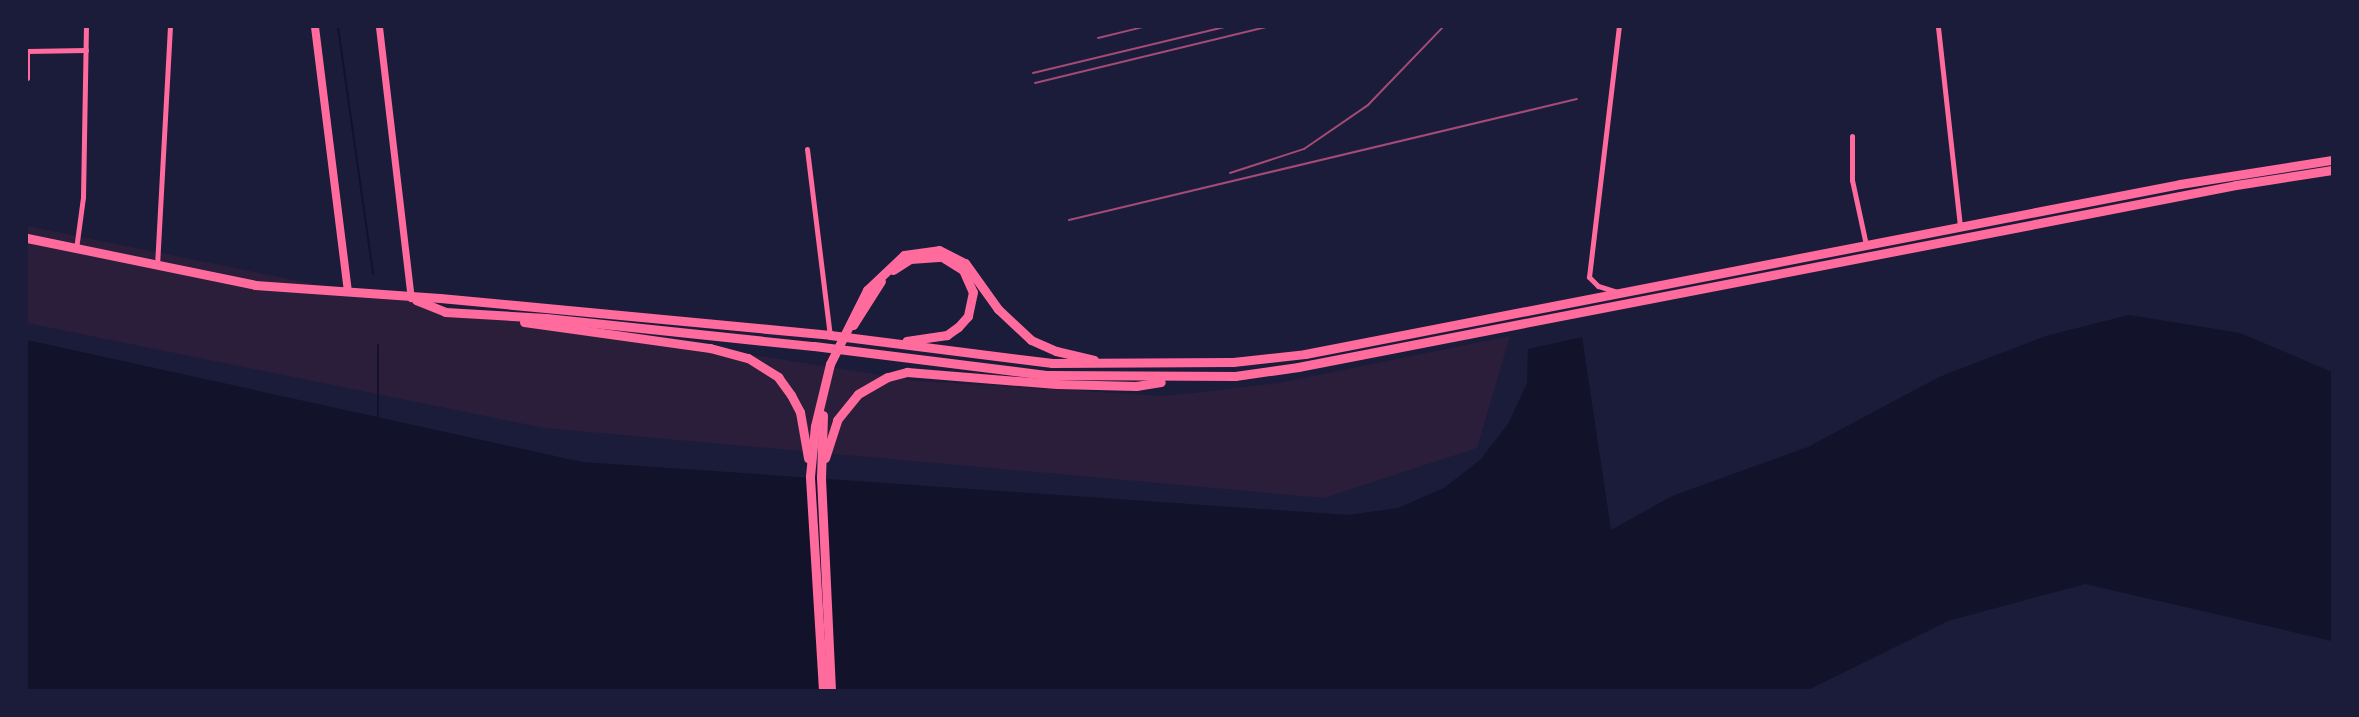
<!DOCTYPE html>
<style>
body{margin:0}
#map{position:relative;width:2359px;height:717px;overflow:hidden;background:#1b1b3a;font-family:Inter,sans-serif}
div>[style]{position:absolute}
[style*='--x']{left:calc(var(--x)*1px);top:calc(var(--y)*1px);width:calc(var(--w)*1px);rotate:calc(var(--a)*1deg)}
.green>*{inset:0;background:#2a1e3b}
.water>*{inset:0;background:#12122b}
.stream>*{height:2px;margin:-1px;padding:0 1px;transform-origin:1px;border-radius:1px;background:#12122b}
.minor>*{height:5px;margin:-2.5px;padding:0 2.5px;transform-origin:2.5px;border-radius:2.5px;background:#ff6b9d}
.tertiary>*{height:7px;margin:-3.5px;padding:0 3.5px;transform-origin:3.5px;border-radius:3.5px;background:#ff6b9d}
.secondary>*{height:8px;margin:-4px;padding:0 4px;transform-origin:4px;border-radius:4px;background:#ff6b9d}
.primary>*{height:9px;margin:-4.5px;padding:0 4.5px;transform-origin:4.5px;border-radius:4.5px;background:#ff6b9d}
.rail>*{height:2px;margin:-1px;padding:0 1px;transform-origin:1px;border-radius:1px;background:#a44b75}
span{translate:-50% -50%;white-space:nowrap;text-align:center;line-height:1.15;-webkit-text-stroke:6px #1b1b3a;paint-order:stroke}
.frame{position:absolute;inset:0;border:28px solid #1b1b3a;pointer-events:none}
</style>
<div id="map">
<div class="green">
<i style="clip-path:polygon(27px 226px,348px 291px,918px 381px,1165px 396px,1279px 383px,1510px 336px,1477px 448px,1324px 498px,544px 428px,27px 323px)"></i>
</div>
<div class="water">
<i style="clip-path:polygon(2129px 315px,2240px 333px,2332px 372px,2332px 641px,2085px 584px,1948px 621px,1808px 690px,27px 690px,27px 340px,582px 462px,1348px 515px,1398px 508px,1444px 488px,1480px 460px,1508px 424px,1527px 383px,1528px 349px,1582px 337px,1611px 530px,1672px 496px,1808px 447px,1939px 377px,2046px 336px)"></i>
</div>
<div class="stream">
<i style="--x:338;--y:27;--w:249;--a:81.9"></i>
<i style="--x:378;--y:345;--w:73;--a:90"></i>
</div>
<div class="minor">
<i style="--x:1938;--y:27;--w:201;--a:83.7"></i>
<i style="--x:27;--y:78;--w:27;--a:-90"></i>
<i style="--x:27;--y:51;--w:59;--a:-1"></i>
<i style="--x:1852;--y:136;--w:44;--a:90"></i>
<i style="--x:1852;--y:180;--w:66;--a:77.8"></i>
<i style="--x:807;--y:149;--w:187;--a:83"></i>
<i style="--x:76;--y:249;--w:52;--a:-82.3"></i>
<i style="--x:83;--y:197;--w:170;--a:-89"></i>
<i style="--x:157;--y:266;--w:239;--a:-86.9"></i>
<i style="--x:1617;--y:292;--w:20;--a:-162"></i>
<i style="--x:1598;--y:286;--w:13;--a:-135"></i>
<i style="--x:1589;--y:277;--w:252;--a:-83.2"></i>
</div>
<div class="tertiary">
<i style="--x:379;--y:27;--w:273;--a:83.3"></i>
</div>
<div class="secondary">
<i style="--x:315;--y:27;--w:266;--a:82.9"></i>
</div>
<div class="primary">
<i style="--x:27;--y:238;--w:233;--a:11.6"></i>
<i style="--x:255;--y:285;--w:185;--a:4"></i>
<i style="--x:440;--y:298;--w:392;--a:5.4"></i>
<i style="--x:830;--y:335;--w:224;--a:7.2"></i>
<i style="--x:1052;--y:363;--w:181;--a:-0.3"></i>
<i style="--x:1233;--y:362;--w:72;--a:-6.3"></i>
<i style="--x:1305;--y:354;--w:891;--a:-10.99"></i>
<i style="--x:2180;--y:184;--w:154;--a:-9"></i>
<i style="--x:893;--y:270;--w:20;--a:-33"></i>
<i style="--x:910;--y:259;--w:32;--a:-4"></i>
<i style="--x:942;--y:257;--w:25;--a:32"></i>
<i style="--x:963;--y:270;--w:24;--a:66"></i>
<i style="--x:973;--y:292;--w:25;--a:102"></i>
<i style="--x:968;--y:316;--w:15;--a:132"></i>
<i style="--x:958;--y:327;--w:14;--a:144"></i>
<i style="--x:947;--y:335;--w:41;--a:171.7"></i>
<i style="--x:416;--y:300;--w:31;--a:22"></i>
<i style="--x:445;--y:312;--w:101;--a:3.4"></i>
<i style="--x:546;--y:318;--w:269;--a:6"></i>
<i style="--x:814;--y:346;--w:236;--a:7.1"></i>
<i style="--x:1048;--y:375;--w:187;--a:0.3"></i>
<i style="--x:1235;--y:376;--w:64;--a:-8.1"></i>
<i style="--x:1298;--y:367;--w:955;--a:-10.98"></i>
<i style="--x:2236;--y:185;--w:97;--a:-8.9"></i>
<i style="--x:524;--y:322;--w:188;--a:8"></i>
<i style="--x:710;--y:348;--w:39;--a:15"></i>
<i style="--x:748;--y:358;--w:36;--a:32"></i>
<i style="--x:778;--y:377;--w:22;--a:54"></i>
<i style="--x:791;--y:395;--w:19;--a:62"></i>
<i style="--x:800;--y:412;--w:47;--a:80.1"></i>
<i style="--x:853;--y:325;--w:52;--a:-57.5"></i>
<i style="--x:823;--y:415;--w:63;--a:91.8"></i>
<i style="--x:821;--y:478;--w:212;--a:87.3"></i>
<i style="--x:825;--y:458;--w:40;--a:-72"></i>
<i style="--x:837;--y:420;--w:33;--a:-51"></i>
<i style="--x:858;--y:394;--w:34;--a:-30"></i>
<i style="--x:888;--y:377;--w:20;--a:-15"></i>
<i style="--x:907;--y:372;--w:150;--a:4.6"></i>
<i style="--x:1057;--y:384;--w:79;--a:1.5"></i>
<i style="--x:1136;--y:386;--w:25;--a:-9"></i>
<i style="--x:823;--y:690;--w:214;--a:-93.5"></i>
<i style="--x:810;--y:476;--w:50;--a:-84.3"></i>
<i style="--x:815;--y:426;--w:64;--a:-76.4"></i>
<i style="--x:830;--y:364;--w:83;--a:-63.4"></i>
<i style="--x:867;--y:290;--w:51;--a:-43.4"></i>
<i style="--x:904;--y:255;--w:35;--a:-8"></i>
<i style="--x:939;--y:250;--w:29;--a:27"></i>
<i style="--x:965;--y:263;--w:57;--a:54.3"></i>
<i style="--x:998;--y:309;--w:45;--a:43.2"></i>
<i style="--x:1031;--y:340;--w:27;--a:24"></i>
<i style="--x:1056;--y:351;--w:39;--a:13"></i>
</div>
<div class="rail">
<i style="--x:1098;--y:38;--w:46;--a:-13.7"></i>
<i style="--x:1033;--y:73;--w:197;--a:-13.5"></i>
<i style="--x:1035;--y:83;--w:239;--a:-13.6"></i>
<i style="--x:1230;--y:173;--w:78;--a:-18"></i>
<i style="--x:1304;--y:149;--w:78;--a:-34.5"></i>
<i style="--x:1368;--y:105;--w:108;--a:-46.1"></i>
<i style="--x:1069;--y:220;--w:522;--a:-13.4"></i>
</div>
<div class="frame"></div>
</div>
